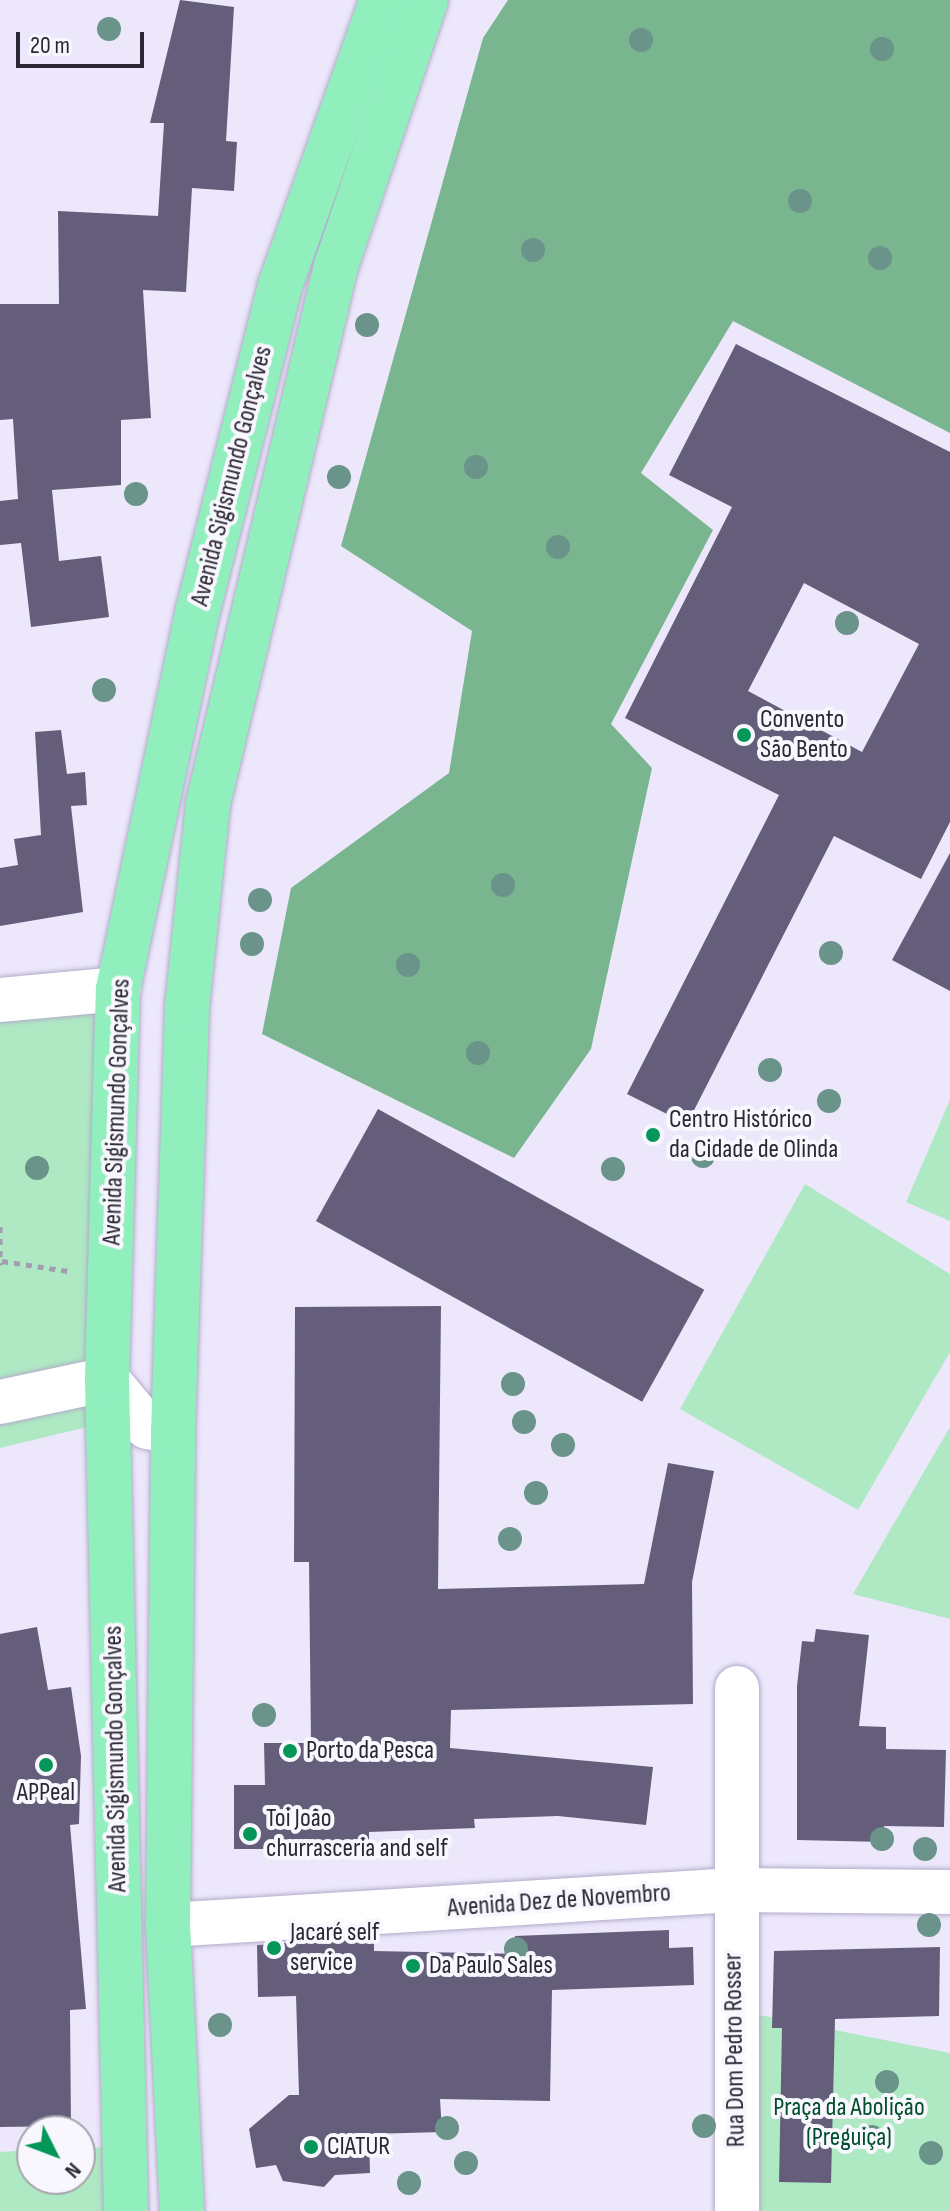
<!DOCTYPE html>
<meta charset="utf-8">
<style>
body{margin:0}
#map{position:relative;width:950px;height:2211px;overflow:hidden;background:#ece7fb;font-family:"Sofia Sans Condensed",sans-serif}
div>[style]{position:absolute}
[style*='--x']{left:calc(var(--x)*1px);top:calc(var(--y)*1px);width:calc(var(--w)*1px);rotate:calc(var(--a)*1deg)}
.green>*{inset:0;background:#aee9c3}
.forest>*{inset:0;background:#79b58f}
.building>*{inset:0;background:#655e7a;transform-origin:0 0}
.path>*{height:5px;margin-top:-2.5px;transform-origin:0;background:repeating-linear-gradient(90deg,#a29daf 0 6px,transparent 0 12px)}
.roads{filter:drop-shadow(0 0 2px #b3abca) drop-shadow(0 0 2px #b3abca)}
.street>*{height:44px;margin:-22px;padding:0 22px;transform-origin:22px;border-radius:22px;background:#fff}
.primary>*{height:44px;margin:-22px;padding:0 22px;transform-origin:22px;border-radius:22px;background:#91efbe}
.trees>*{width:24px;height:24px;margin:-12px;border-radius:50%;background:#6a9389}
.dots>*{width:22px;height:22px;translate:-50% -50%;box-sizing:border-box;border:4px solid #f8f7fd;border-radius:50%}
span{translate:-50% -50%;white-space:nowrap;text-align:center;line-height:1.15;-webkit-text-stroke:8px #f8f7fd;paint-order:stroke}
.street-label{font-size:26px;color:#2b2734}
.poi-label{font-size:26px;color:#2b2734}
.left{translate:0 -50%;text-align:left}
.park-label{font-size:26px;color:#004e2b}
.north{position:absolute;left:16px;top:2115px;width:80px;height:80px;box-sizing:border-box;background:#f8f7fd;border:2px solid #a6a4ad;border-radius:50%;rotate:132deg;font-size:22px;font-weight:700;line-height:32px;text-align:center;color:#2b2734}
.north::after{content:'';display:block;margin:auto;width:28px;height:36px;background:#059759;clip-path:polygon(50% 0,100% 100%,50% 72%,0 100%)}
.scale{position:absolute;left:16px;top:32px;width:128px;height:36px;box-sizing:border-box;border:4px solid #2b2734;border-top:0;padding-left:10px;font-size:24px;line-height:28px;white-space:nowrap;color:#2b2734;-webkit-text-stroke:6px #f8f7fd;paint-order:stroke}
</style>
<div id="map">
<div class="green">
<i style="clip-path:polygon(114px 993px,108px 1422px,0 1448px,0 1009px)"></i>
<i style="clip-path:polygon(950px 1100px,950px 1221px,906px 1202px)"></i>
<i style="clip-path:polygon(805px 1184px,950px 1274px,950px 1352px,858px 1510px,680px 1409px)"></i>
<i style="clip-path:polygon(950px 1427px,950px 1619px,853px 1594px)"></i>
<i style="clip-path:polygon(759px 2015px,950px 2053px,950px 2211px,760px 2211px)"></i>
<i style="clip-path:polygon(112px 2147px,111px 2211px,0 2211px,0 2152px,32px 2150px,32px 2179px,80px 2179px,80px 2148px)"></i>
</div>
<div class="forest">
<i style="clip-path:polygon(508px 0,950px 0,950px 433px,733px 321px,641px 473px,713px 530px,611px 724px,652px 768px,591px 1049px,514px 1158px,262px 1034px,291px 888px,449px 773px,472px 631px,341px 546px,483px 38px)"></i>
</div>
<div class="building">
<i style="clip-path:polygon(180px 0,234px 7px,226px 141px,237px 142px,234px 191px,192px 188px,186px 292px,143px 290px,151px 418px,121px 420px,121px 485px,52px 490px,59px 561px,101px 556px,109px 617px,31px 627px,21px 543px,0 545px,0 501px,18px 499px,13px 419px,0 420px,0 304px,59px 304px,58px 211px,158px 216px,164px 123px,150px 123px)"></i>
<i style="clip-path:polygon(evenodd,736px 344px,950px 452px,950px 822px,921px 879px,834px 836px,687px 1124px,627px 1094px,779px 795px,625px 718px,732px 507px,669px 475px,736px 344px,804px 583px,919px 644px,862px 752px,748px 691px,804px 583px)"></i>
<i style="clip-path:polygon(61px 730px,67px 774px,85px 772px,87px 805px,71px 806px,83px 912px,0 926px,0 868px,18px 865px,14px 839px,41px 835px,35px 732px)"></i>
<i style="clip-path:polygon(950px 853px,950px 991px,892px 960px)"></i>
<i style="left:378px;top:1109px;width:373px;height:128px;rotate:29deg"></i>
<i style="clip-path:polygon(441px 1306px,438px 1589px,644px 1584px,668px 1463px,714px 1471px,692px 1582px,693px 1704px,451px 1710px,450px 1748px,653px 1767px,646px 1825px,558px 1816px,474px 1819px,475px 1828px,369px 1832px,369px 1849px,234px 1849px,234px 1785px,265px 1785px,264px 1743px,311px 1743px,309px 1562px,294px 1562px,295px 1307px)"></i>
<i style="clip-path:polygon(37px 1627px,48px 1690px,71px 1687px,81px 1756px,79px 1824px,70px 1825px,86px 2009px,70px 2010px,71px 2126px,0 2127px,0 1634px)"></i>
<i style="clip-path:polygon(816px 1629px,869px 1635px,859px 1726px,886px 1727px,886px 1749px,946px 1750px,944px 1827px,884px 1826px,884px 1842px,797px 1840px,797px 1686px,802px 1641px,814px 1642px)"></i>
<i style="clip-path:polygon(669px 1930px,669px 1948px,693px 1947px,694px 1985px,552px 1990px,550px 2101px,440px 2099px,442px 2132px,369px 2134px,370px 2173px,335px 2175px,324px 2187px,283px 2181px,276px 2165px,256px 2168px,249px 2129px,289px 2095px,299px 2095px,296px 1996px,258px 1997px,257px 1945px,374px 1937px,374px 1951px,516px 1954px,515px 1936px)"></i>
<i style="clip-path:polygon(940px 1947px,939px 2016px,835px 2019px,831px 2183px,779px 2182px,782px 2028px,772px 2028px,774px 1951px)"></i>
</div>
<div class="path">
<i style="--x:0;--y:1226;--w:39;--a:90"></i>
<i style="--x:2;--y:1261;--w:67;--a:8.6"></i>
</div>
<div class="roads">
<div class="street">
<i style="--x:0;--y:1000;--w:119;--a:-5.3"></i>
<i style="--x:0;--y:1402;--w:109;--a:-12.1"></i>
<i style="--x:107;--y:1379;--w:62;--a:50.2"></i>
<i style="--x:147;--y:1427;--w:26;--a:11"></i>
<i style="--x:168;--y:1925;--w:566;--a:-3.54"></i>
<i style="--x:733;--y:1890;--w:217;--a:0.5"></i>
<i style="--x:737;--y:2211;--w:523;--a:-90"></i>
</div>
<div class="primary">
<i style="--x:126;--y:2211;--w:832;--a:-91.31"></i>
<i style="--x:107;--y:1379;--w:390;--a:-88.4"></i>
<i style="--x:118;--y:989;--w:387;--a:-78.1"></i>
<i style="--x:198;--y:610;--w:334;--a:-75.8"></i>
<i style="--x:280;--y:286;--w:304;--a:-70.4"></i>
<i style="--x:182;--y:2211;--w:286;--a:-92.8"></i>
<i style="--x:168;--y:1925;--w:493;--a:-89.4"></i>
<i style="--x:173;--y:1432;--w:425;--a:-88.1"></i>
<i style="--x:187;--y:1007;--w:204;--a:-84.1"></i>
<i style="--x:208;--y:804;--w:553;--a:-76.62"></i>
<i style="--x:336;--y:266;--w:281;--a:-71.3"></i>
</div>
</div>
<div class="trees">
<i style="left:109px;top:29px"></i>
<i style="left:641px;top:40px"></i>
<i style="left:882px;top:49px"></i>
<i style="left:800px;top:201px"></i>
<i style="left:533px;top:250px"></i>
<i style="left:880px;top:258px"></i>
<i style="left:367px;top:325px"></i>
<i style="left:476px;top:467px"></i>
<i style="left:339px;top:477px"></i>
<i style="left:136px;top:494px"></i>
<i style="left:558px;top:547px"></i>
<i style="left:847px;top:623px"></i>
<i style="left:104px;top:690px"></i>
<i style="left:503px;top:885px"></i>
<i style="left:260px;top:900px"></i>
<i style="left:252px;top:944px"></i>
<i style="left:831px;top:953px"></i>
<i style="left:408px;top:965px"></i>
<i style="left:478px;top:1053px"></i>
<i style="left:770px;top:1070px"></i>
<i style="left:829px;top:1101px"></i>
<i style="left:703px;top:1156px"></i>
<i style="left:37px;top:1168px"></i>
<i style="left:613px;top:1169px"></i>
<i style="left:513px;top:1384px"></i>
<i style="left:524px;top:1422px"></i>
<i style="left:563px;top:1445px"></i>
<i style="left:536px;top:1493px"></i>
<i style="left:510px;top:1539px"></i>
<i style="left:264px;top:1715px"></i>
<i style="left:882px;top:1839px"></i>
<i style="left:925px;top:1849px"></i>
<i style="left:929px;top:1925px"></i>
<i style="left:516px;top:1949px"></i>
<i style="left:220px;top:2025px"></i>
<i style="left:887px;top:2082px"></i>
<i style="left:704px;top:2126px"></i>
<i style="left:447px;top:2128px"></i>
<i style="left:872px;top:2137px"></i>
<i style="left:931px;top:2153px"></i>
<i style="left:466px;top:2163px"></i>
<i style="left:409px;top:2183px"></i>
</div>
<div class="dots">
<i style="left:744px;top:735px;background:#059759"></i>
<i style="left:653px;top:1135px;background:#059759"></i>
<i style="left:290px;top:1751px;background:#059759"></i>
<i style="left:46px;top:1765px;background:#059759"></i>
<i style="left:250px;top:1834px;background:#059759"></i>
<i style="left:274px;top:1948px;background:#059759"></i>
<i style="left:413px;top:1966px;background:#059759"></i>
<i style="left:311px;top:2147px;background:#059759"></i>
</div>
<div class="street-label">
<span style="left:232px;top:476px;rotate:-76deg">Avenida Sigismundo Gonçalves</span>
<span style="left:117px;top:1112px;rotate:-88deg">Avenida Sigismundo Gonçalves</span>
<span style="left:116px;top:1759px;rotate:-91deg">Avenida Sigismundo Gonçalves</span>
<span style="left:559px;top:1901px;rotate:-4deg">Avenida Dez de Novembro</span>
<span style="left:735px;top:2050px;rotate:-91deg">Rua Dom Pedro Rosser</span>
</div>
<div class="poi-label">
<span class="left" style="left:760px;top:735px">Convento<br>São Bento</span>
<span class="left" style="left:669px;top:1135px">Centro Histórico<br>da Cidade de Olinda</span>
<span class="left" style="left:306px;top:1751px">Porto da Pesca</span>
<span style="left:46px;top:1793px">APPeal</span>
<span class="left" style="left:266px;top:1834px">Toi João<br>churrasceria and self</span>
<span class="left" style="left:290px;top:1948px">Jacaré self<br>service</span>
<span class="left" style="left:429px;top:1966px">Da Paulo Sales</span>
<span class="left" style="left:327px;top:2147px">CIATUR</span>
</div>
<div class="park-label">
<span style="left:849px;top:2123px">Praça da Abolição<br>(Preguiça)</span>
</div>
<div class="north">N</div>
<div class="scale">20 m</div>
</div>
